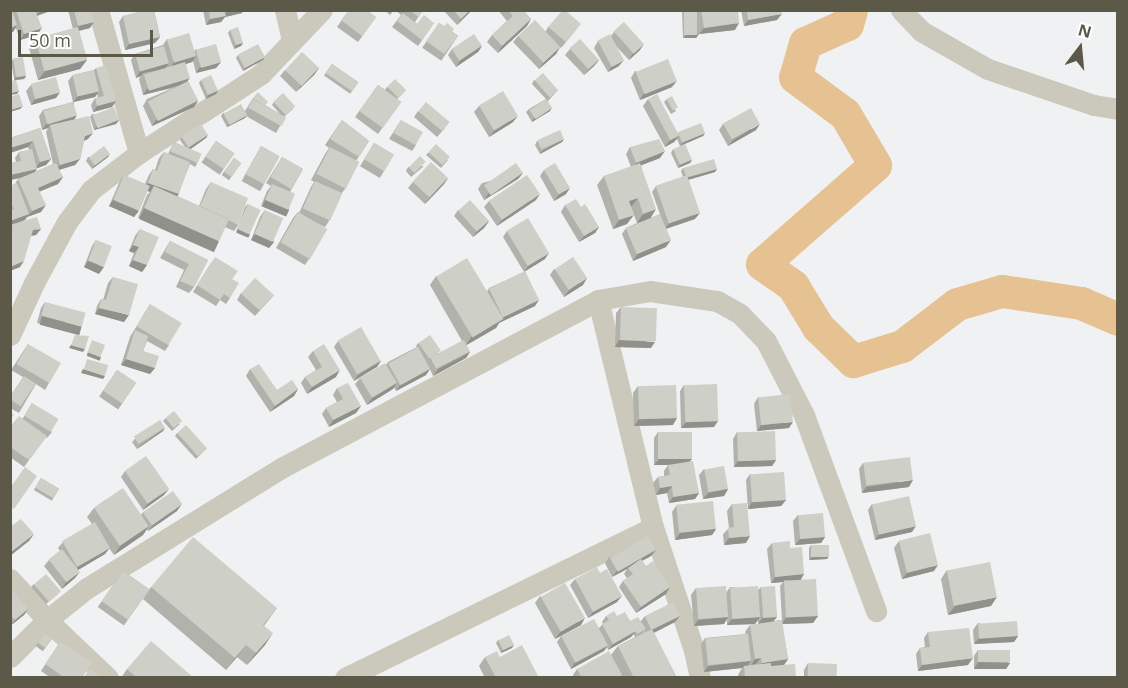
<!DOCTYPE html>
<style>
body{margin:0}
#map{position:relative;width:1128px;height:688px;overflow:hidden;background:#f0f1f2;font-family:"Open Sans",sans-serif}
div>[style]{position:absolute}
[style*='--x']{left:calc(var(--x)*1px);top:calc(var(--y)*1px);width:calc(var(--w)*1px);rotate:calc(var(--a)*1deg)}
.river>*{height:33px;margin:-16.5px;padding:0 16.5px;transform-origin:16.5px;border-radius:16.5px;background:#e6c192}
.minor>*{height:21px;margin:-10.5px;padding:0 10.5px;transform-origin:10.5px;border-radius:10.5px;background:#cbc9bc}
.wall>*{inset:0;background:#b1b2ab;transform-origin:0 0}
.shaded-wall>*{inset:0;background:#90918b;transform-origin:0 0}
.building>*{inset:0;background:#cecfc7;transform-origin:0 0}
span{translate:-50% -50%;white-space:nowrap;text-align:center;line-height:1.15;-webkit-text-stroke:4.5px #fff;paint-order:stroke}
.frame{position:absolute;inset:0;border:12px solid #5c5949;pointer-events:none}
.north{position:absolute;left:1050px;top:18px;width:60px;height:60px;-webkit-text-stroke:4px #fff;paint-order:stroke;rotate:16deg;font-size:16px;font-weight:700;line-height:24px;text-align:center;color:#5c5949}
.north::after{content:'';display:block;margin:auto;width:21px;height:27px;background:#5c5949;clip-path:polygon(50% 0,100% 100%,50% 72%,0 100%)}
.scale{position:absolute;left:18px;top:30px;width:135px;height:27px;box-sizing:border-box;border:3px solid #5c5949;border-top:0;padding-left:8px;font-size:18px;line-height:21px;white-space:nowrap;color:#5c5949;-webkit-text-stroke:4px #fff;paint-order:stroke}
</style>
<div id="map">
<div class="river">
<i style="--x:851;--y:10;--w:15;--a:106"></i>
<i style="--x:847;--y:24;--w:46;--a:155.7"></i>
<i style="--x:805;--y:43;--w:35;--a:106"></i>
<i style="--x:795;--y:77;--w:62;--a:36.5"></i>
<i style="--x:845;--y:114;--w:59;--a:59.5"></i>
<i style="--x:875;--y:165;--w:150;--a:138.8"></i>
<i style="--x:762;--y:264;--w:38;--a:35"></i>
<i style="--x:793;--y:286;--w:48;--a:58.6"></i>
<i style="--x:818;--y:327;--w:49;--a:44.2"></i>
<i style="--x:853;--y:361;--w:51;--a:-17"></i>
<i style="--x:902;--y:346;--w:69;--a:-37.4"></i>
<i style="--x:957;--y:304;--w:47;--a:-16.1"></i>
<i style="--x:1002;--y:291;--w:80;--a:8.6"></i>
<i style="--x:1081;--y:303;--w:40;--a:23.4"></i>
</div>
<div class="minor">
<i style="--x:98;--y:10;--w:149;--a:74"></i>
<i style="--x:285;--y:10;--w:32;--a:77"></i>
<i style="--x:901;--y:10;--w:29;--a:46"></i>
<i style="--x:921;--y:31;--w:77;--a:29.6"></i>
<i style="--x:988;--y:69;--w:112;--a:18.8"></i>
<i style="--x:1094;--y:105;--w:24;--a:9"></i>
<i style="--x:598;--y:300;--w:234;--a:76.4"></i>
<i style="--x:653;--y:527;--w:130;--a:71.6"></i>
<i style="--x:694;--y:650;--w:29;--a:78"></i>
<i style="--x:10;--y:335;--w:57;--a:-65.2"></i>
<i style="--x:34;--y:283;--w:69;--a:-61.6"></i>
<i style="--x:67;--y:222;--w:40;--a:-53"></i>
<i style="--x:91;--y:190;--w:61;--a:-37.6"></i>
<i style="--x:139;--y:153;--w:145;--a:-32.9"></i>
<i style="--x:261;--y:74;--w:88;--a:-46.4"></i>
<i style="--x:10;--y:579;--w:55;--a:47.9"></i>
<i style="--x:47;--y:620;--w:84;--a:43.6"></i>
<i style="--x:10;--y:657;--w:52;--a:-45"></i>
<i style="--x:47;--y:620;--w:51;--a:-38.7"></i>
<i style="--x:87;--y:588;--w:230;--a:-31.7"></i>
<i style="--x:283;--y:467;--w:357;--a:-27.9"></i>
<i style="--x:598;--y:300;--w:53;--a:-9.8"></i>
<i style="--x:650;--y:291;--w:68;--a:8.5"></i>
<i style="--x:717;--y:301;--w:26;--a:29"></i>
<i style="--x:740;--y:314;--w:37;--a:46"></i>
<i style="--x:766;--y:341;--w:83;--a:62.8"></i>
<i style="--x:804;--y:415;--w:209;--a:69.8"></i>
<i style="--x:345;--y:678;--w:343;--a:-26.1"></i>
</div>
<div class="wall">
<i style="clip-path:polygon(10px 10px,12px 12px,13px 10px,53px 10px,37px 16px,37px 35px,20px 40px,16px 28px,13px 32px,10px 32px)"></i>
<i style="clip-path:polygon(68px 10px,91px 10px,90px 28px,79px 31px,87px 60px,80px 69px,38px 80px,29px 48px,36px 39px,73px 29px)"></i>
<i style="clip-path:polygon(139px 10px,154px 10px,160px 37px,155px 43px,125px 50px,119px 22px,123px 16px,139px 12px)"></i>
<i style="clip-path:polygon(203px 10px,243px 10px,242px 13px,225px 17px,221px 22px,206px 25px)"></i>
<i style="clip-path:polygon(349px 10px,376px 17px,358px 42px,337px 27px)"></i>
<i style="clip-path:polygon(384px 10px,394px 10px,390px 15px)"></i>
<i style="clip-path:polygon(395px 10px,423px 10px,415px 22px,417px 24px,434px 23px,418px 46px,392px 27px,401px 15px)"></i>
<i style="clip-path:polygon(443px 10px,472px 10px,457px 25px)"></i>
<i style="clip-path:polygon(498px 10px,523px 10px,531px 19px,527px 26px,498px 53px,487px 42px,492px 35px,507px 21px)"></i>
<i style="clip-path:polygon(682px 10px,738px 10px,735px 30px,699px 34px,698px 25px,699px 34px,696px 38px,683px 38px)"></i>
<i style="clip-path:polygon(741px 10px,781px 10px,777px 20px,744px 26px)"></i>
<i style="left:439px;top:23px;width:23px;height:30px;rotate:34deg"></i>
<i style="clip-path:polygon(548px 27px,576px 30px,561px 48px,560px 47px,556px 54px,539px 69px,513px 42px,518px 36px,546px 31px)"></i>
<i style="clip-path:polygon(230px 30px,243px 43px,241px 46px,234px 49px,228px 33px)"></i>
<i style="clip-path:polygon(614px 32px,640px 50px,629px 60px,616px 46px,619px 66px,608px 72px,594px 48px,598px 41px,611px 36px)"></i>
<i style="clip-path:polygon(167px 39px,194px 51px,196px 49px,221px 62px,216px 68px,196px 73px,193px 61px,192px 62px,186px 64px,188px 81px,198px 101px,194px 107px,152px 126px,143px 106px,147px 99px,173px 88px,143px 95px,139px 79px,141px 76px,136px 78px,131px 60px,135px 54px,163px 45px)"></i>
<i style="clip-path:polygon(482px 46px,478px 52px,456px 67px,448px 55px,452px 49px)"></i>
<i style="clip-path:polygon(570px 49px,599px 60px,594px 66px,584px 75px,565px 55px)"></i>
<i style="clip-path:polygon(238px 55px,263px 60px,243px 71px,236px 58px)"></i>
<i style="clip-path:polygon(13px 59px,26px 76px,24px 79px,16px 80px,17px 94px,11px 62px)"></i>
<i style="left:332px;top:64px;width:32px;height:14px;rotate:35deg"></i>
<i style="clip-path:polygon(96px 68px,116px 101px,112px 107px,93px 112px,91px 105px,95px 98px,98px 98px,97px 94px,95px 97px,74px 102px,74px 120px,88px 139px,84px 141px,80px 159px,75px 165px,59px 170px,63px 177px,58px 184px,39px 192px,41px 212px,27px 217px,25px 220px,14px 224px,41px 229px,36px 235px,31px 236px,20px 267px,10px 271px,10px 186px,15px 184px,18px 179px,22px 178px,10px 180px,10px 163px,16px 162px,15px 158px,19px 152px,29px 150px,28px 147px,10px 153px,10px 138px,40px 128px,51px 159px,46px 165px,37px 168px,35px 172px,53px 164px,46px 132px,48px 128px,42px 130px,39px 116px,43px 110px,73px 102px,68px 81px,73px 75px,94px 70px)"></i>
<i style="clip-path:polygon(319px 68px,314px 75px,296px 92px,280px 76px,285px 70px)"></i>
<i style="clip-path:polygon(635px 71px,672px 87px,640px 100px,631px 78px)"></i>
<i style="clip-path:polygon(201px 80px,218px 91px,216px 94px,206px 99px,199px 83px)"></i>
<i style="clip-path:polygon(534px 80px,558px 90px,548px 101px,550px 111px,532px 122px,526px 112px,529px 109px,546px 99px,532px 84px)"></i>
<i style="clip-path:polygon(31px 85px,60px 92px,56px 98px,31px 105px,26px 91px)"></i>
<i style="clip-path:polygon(378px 85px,385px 90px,387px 87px,403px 93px,397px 99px,401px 102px,378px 134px,355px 117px)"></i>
<i style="clip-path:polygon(253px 98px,280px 114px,272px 105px,274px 102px,293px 109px,285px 116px,280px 126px,276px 133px,246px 116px,245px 118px,227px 127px,221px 116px,223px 113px,245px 111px)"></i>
<i style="clip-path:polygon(648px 99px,677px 133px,705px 133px,703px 136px,680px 146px,677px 139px,674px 142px,665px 147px,643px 106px)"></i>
<i style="clip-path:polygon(667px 99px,676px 111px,671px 114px,664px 102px)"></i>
<i style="clip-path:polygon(479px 106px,513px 122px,489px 137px,474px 112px)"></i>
<i style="clip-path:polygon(418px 111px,445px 128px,437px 137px,414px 117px)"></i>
<i style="clip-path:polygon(92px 114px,119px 120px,116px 124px,94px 130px,90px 117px)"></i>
<i style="clip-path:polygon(342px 120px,369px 141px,356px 161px,345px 189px,341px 194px,329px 221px,325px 227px,318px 224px,309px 259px,305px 265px,276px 248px,293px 218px,298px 212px,299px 213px,311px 187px,314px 182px,311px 180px,325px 154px,329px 148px,325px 145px)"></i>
<i style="clip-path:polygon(401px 120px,416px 145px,412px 151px,389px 139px)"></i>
<i style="clip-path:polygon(723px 124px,756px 130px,728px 146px,719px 130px)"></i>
<i style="clip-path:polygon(208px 135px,206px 138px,190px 149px,197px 164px,195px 167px,190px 164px,177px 196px,199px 206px,206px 189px,211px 182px,238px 225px,234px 231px,225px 227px,213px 250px,138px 218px,147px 195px,150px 192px,147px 191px,134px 217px,109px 206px,120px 181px,124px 175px,145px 184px,149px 175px,153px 169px,155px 170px,159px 158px,164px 152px,168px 154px,174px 142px,185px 147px,180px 140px,182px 137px)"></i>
<i style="clip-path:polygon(564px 139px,562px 142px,540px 154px,535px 145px,537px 141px)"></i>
<i style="left:216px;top:141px;width:22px;height:26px;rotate:34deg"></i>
<i style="left:374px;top:143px;width:23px;height:27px;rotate:31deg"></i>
<i style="left:261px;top:146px;width:21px;height:40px;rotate:29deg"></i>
<i style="clip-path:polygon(630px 147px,660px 158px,641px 165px,651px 218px,660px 214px,652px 192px,656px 186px,683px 177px,681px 171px,683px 168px,717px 169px,715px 172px,688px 180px,695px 219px,666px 229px,666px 247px,633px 261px,622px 234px,626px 228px,637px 223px,631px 207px,627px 224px,613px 229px,597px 185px,604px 176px,631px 167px,626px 154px)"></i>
<i style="clip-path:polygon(673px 149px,692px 160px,690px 163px,678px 168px,671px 153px)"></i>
<i style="clip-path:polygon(429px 152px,448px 160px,441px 168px,426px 155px)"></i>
<i style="clip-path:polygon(88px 157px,108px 157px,92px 169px,86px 161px)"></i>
<i style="clip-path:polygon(282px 157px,303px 169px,290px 192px,289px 210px,285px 216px,261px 206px,267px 191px,271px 186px,266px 183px)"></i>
<i style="left:234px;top:158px;width:9px;height:21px;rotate:36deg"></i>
<i style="clip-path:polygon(424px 166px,411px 177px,406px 171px,408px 167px)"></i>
<i style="clip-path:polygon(544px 170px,566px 194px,554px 201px,540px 176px)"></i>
<i style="clip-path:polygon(523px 173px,518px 179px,484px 200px,478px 189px,482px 183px)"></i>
<i style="clip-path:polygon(448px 178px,444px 184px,425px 204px,408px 188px,413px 182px)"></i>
<i style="clip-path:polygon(536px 200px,497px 226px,484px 207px,489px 201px)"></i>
<i style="clip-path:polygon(248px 204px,250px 234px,248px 237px,236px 232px,245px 207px)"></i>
<i style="clip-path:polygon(565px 205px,581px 207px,599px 227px,595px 233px,579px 242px,561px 212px)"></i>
<i style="clip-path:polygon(265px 210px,274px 242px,269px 248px,251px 240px,260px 217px)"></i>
<i style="clip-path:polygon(458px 210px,489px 221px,484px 228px,473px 237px,454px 216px)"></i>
<i style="clip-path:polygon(140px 229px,147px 265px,142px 272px,129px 266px,134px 253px,129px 251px,135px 236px)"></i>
<i style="clip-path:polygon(507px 231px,545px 259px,525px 271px,535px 306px,499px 323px,496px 328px,466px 345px,470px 352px,466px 358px,433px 376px,430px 369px,426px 375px,396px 391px,394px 387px,393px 389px,367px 405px,355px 384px,360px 378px,386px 365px,388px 362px,417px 347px,416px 346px,418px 343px,439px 354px,462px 341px,430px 285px,436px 276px,487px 292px,489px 288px,524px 272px,503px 237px)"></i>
<i style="clip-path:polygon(96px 240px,99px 274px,84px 267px,92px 246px)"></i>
<i style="clip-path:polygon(170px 241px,208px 260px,194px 287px,189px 293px,176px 287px,184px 270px,160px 258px)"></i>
<i style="clip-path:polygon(211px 263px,232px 279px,230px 298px,226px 304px,220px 300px,216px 306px,193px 292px)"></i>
<i style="clip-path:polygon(554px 269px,583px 285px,564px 297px,550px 275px)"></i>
<i style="clip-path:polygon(113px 277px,124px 322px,95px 314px,97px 306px,101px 299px,103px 300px,108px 283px)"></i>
<i style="clip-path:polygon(241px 293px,274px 295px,255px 316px,237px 300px)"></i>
<i style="clip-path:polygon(45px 302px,77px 334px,37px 323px,41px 308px)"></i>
<i style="clip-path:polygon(150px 304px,169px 345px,165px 351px,147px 341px,143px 351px,155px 368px,150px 374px,121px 365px,130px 337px)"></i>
<i style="clip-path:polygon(621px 307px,651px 348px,615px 347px,616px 313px)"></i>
<i style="clip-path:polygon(338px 341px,381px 361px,354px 381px,334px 347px)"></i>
<i style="clip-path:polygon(28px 344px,49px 383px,45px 390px,36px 384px,19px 413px,10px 408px,10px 397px,23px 377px,11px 370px)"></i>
<i style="clip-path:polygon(313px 351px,336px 377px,307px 394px,301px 383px,305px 377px,316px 370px,308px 357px)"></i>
<i style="clip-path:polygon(250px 369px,277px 390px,298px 389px,294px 396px,270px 412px,246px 376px)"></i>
<i style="left:117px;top:370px;width:23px;height:32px;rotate:34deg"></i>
<i style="clip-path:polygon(684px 385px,714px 427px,681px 428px,680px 391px)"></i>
<i style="clip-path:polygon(638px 386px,673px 425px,634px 426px,633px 393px)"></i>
<i style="clip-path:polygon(337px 388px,361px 406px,356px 413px,329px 427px,322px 414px,326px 408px,337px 402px,333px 395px)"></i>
<i style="clip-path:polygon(758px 397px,789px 428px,757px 431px,754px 404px)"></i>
<i style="clip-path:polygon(32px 403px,52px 432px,47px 438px,46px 437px,24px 467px,10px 457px,10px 427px,23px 418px)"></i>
<i style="clip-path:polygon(166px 418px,180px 424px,172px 431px,163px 421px)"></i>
<i style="clip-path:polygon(165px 428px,163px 431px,137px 449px,132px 442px,135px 439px)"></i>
<i style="clip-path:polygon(658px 432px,692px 459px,690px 461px,699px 493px,695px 499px,669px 503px,667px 493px,656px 495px,653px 483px,658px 477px,664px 476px,664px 471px,668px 465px,654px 465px,654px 438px)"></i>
<i style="clip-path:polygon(737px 432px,776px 460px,772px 466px,734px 467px,733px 439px)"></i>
<i style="clip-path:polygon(177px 433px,207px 448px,196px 459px,175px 436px)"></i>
<i style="clip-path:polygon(863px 463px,909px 487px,862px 493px,859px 469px)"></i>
<i style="clip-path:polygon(704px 469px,728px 489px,724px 496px,703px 499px,699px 475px)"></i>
<i style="clip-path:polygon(125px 471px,164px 495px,143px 510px,121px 477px)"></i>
<i style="clip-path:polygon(750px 474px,786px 500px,781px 506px,748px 509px,746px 480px)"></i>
<i style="left:41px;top:478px;width:21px;height:14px;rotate:31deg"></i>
<i style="clip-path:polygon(732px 504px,746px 543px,724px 545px,723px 534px,729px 528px,727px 511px)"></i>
<i style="clip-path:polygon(872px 504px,912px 532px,875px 540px,868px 510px)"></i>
<i style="clip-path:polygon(676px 506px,716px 529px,712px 535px,675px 540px,672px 512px)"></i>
<i style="clip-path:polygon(94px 508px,141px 515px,143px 512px,177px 511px,148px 531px,147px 529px,143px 535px,114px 555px,109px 548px,105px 554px,78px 570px,75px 578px,62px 589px,44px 566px,49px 560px,60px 551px,58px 548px,63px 542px,92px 524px,87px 517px)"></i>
<i style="clip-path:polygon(798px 515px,825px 537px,821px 543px,795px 545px,793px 521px)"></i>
<i style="clip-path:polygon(899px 541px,934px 571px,902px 579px,894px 548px)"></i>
<i style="clip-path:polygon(772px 543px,790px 548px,804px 574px,801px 579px,818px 616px,813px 623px,782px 624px,788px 659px,784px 665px,796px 678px,738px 678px,738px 675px,742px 668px,704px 672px,701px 644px,705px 638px,746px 634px,745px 632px,750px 625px,758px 624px,758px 620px,755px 624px,727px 625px,727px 619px,724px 624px,694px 626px,691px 595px,696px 588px,726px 593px,730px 587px,758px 590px,761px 587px,777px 617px,773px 621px,782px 620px,780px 586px,783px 582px,771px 583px,767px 549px)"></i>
<i style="clip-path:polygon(811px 545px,829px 556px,827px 559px,809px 560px,809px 548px)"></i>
<i style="clip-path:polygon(656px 550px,651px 556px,642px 561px,666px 594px,636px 613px,619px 587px,623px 581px,627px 578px,624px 574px,627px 569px,612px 577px,605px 563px,609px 557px)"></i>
<i style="clip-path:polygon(947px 570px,991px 606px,948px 615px,941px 579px)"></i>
<i style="left:123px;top:571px;width:32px;height:44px;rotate:35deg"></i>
<i style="clip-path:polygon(575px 579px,617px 602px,588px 618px,570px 585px)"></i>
<i style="clip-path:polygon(34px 584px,58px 594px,46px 604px,31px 587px)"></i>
<i style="clip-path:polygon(151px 587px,277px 608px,264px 626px,265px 645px,247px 665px,237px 657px,226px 670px,143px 599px)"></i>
<i style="clip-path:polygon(10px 593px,28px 609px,24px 615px,10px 626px)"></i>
<i style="clip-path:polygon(540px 596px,581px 625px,555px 639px,535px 603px)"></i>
<i style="clip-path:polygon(606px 616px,617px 616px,630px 621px,641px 621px,645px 616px,680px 616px,675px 622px,654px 633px,677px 678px,623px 678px,621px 675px,620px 678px,574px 678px,573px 675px,577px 669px,611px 655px,618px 646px,645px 632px,645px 631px,643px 633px,635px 637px,633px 634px,631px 637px,608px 650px,607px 647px,604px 651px,571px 669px,557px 642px,561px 636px,599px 628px,603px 624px,602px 622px)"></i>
<i style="clip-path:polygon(978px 623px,1018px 636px,1014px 642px,974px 644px,973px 630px)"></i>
<i style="clip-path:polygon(928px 632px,968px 665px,918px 671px,916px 654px,920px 648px,925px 647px,924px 638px)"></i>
<i style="left:45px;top:633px;width:9px;height:16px;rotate:36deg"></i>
<i style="clip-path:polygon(498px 640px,512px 648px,501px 653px,496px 643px)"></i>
<i style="clip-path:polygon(60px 642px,82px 678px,51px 678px,41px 671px)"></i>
<i style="clip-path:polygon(978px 650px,1010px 663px,1006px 669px,974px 669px,974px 656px)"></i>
<i style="clip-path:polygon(485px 657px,500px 657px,539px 678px,485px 678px,479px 666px)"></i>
<i style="clip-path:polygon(808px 663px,836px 678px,804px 678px,804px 670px)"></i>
<i style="clip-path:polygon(127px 669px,194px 678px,121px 678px)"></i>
</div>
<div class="shaded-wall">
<i style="clip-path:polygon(45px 10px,53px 10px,36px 16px,38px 13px)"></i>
<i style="clip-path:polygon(230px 10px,243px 10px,242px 13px,225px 17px,221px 22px,206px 25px,210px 19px,223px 16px,227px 11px)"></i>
<i style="clip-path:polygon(470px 10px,472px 10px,457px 25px,461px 19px)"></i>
<i style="clip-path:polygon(782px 14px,777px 20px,744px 26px,748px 20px)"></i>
<i style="clip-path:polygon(531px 19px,527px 26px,498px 53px,502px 46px)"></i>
<i style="clip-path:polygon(94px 22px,90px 28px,74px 32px,78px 26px)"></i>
<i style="clip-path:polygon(739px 23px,735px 30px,699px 34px,704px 28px)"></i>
<i style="clip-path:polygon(17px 25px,13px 32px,10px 32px,10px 28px)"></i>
<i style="clip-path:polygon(42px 28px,37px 35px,20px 40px,24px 34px)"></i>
<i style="clip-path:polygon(699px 34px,696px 38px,683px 38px,686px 35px)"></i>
<i style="clip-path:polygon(160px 37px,155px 43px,125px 50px,129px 44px)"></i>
<i style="clip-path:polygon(243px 43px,241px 46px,234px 49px,236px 45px)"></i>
<i style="clip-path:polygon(644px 44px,640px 50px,629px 60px,633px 53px)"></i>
<i style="clip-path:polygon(482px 46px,478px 52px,456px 67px,460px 60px)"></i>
<i style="clip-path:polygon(560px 47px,556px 54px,539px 69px,543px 63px)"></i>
<i style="clip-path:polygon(196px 56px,192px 62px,170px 69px,174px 62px)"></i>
<i style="clip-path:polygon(265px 57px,263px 60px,243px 71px,245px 68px)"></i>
<i style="clip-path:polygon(87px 60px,80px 69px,38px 80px,45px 71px)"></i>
<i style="clip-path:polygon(599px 60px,594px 66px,584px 75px,589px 69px)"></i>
<i style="clip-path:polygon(624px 60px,619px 66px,608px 72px,612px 66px)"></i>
<i style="clip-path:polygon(221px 62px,216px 68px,196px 73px,200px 67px)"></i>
<i style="clip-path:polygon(169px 63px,165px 69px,143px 73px,141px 76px,136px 78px,140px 71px)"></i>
<i style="clip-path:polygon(319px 68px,314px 75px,296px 92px,301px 86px)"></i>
<i style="clip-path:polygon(26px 76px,24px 79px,14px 80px,16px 77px)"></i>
<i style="clip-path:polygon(190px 78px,185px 84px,143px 95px,147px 89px)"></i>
<i style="clip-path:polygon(677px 81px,672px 87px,640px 100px,644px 93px)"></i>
<i style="clip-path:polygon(19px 91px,17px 94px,10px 95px,10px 93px)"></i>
<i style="clip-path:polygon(99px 91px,95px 97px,73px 102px,78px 96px)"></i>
<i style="clip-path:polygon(218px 91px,216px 94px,206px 99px,208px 95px)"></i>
<i style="clip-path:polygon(60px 92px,56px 98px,31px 105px,35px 99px)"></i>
<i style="clip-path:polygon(116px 101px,112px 107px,93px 112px,97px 106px)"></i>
<i style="clip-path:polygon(198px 101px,194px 107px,152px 126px,156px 120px)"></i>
<i style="clip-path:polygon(23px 106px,20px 109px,10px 112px,10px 110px)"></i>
<i style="clip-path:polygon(552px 108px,550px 111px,532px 122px,534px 118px)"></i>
<i style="clip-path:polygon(77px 115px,73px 122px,50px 125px,48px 128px,42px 130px,47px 123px)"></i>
<i style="clip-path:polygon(247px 115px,245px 118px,227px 127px,229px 124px)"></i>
<i style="clip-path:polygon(518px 116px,513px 122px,489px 137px,494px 131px)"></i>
<i style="clip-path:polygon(119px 120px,116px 124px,94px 130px,96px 127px)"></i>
<i style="clip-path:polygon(760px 124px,756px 130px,728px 146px,733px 140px)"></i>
<i style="clip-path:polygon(93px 133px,88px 139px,80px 142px,85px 136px)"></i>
<i style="clip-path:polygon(705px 133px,703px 136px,680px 146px,682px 143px)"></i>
<i style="clip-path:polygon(208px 135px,206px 138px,188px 151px,190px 147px)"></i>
<i style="clip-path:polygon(679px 136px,674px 142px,665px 147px,669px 141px)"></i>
<i style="clip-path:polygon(564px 139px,562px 142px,540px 154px,542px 151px)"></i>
<i style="clip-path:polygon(33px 141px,28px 147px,10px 153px,10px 148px)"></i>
<i style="clip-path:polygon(665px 151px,660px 158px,632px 169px,636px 163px)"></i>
<i style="clip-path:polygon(110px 154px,108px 157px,92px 169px,94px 166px)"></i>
<i style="clip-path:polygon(51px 159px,46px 165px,35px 169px,40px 162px)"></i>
<i style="clip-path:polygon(80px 159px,75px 165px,55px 171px,60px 165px)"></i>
<i style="clip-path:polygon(692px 160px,690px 163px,678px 168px,680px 165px)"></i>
<i style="clip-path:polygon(37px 169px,33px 175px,10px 180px,10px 175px)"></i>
<i style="clip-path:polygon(717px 169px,715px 172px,684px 181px,686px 178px)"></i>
<i style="clip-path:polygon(523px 173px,518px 179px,484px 200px,489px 193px)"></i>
<i style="clip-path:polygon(63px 177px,58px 184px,33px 194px,38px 188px)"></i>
<i style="clip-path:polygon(448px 178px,444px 184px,425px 204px,430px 197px)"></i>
<i style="clip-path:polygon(148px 183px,179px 194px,174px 200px,154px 186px,150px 192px,144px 189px)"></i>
<i style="clip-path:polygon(570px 188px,566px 194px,554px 201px,559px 194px)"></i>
<i style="clip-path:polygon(540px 194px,536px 200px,497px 226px,502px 220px)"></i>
<i style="clip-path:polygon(638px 198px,631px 207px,629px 201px)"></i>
<i style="clip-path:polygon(113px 200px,139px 211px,134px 217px,109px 206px)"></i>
<i style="left:265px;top:200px;width:26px;height:7px;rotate:23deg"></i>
<i style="clip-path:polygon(46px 205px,41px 212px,27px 217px,32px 211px)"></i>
<i style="left:144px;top:208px;width:82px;height:12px;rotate:24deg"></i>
<i style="clip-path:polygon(656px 209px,650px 219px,637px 223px,643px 214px)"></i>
<i style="clip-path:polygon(700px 213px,695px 219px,665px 229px,669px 223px)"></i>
<i style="clip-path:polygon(29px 214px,25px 220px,10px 226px,10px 221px)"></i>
<i style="clip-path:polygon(634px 215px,627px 224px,613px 229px,619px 220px)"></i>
<i style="clip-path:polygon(489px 221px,484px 228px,473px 237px,477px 231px)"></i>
<i style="clip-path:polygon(599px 227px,595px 233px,579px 242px,584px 236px)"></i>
<i style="clip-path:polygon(41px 229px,36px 235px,29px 236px,33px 230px)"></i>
<i style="left:238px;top:229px;width:13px;height:4px;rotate:23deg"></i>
<i style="clip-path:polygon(255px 234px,274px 242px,269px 248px,251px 240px)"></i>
<i style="clip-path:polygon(671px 240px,666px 247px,633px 261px,637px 254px)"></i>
<i style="clip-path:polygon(133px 245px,139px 247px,134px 253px,129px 251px)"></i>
<i style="clip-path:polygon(549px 253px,545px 259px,524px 272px,528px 266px)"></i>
<i style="clip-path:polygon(133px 260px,147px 265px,142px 272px,129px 266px)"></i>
<i style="clip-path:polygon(24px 261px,20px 267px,10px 271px,10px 267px)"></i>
<i style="clip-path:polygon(88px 261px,104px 267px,99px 274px,84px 267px)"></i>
<i style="clip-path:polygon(587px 278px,583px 285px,564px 297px,569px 290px)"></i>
<i style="clip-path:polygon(539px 300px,535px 306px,499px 323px,496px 328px,465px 346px,472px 336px,502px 319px,503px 317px)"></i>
<i style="clip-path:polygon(99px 308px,129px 315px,124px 322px,95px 314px)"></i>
<i style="left:42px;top:316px;width:41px;height:9px;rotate:15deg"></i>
<i style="clip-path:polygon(619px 340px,655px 342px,651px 348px,615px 347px)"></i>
<i style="clip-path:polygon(71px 345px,85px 349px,83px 352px,69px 348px)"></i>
<i style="left:88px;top:352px;width:14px;height:4px;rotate:21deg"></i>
<i style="clip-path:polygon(470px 352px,466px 358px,433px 376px,438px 369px)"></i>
<i style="clip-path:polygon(126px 359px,155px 368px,150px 374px,121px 365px)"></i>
<i style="clip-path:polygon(381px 361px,377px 367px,354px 381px,358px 375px)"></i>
<i style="clip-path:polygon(83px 369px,105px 376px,103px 379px,81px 373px)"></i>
<i style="clip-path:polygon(430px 369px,426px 375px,396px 391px,400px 385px)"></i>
<i style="clip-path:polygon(340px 370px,336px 377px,307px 394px,312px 387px)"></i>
<i style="clip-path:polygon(397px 383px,393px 389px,367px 405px,372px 398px)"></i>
<i style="clip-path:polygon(298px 389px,294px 396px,270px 412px,275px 406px)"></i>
<i style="clip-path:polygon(361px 406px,356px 413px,329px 427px,333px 420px)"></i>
<i style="clip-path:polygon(677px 418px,673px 425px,634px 426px,639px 419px)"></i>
<i style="clip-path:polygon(718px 421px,714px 427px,681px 428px,686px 422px)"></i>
<i style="clip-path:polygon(793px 422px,789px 428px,757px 431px,761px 425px)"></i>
<i style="clip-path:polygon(165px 428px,163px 431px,137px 449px,140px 446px)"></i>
<i style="clip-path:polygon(659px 459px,692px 459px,687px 465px,654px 465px)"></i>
<i style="clip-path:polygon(776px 460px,772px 466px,734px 467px,738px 461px)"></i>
<i style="clip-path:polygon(913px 480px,909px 487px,862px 493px,866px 487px)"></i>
<i style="clip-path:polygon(672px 486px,667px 493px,656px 495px,660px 488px)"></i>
<i style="clip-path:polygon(169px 489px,164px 495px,143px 510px,148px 503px)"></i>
<i style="clip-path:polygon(728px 489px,724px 496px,703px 499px,708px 493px)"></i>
<i style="clip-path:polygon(699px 493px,695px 499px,669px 503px,673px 497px)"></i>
<i style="clip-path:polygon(786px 500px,781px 506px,748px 509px,752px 502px)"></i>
<i style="clip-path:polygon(182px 504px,177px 511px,148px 531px,153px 525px)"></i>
<i style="clip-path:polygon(149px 526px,143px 535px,114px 555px,120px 546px)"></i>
<i style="clip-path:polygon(916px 526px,912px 532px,875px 540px,879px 534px)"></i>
<i style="clip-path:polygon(716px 529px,712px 535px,675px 540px,680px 533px)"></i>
<i style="clip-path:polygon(34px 534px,29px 541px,10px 556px,12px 551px)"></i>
<i style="clip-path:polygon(750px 536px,746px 543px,724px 545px,729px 538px)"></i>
<i style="clip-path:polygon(825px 537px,821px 543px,795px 545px,800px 539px)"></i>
<i style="clip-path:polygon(110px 548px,105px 554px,73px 573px,78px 566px)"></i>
<i style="clip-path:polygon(656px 550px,651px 556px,612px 577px,617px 571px)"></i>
<i style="clip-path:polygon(829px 556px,827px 559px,809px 560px,812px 557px)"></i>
<i style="clip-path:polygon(938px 565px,934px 571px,902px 579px,907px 573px)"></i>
<i style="clip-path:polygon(80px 572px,75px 578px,62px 589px,66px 582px)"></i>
<i style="clip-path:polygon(804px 574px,800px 581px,784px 580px,783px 582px,771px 583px,775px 577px)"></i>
<i style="clip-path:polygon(670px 587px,666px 594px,636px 613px,641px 607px)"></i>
<i style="clip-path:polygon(622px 596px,617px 602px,588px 618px,593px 612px)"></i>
<i style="clip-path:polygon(997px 597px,991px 606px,948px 615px,955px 606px)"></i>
<i style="clip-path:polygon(28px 609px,24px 615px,10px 626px,15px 620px)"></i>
<i style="clip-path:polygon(680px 616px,675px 622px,647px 636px,652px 630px)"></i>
<i style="clip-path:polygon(818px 616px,813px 623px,782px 624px,786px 617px)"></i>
<i style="clip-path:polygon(728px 617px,724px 624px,694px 626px,698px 620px)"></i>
<i style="clip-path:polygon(760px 617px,755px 624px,727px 625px,732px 619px)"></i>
<i style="clip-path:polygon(763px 617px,777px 617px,772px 623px,758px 624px)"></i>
<i style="clip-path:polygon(585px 618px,581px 625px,555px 639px,560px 632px)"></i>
<i style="clip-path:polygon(636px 631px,631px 637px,608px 650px,613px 644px)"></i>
<i style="clip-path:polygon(273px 633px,265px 645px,247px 665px,256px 653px)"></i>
<i style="clip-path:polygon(1018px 636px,1014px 642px,974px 644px,979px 638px)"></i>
<i style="clip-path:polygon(246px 645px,237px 657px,226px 670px,235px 658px)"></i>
<i style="clip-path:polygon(514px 645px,512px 648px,501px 653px,503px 650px)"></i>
<i style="clip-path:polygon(608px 645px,604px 651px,571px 669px,575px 662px)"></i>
<i style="clip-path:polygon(761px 658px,756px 664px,751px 665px,755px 659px)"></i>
<i style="clip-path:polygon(973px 658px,968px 665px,918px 671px,922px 665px)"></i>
<i style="clip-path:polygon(788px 659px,784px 665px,757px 669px,762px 663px)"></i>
<i style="clip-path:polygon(751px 661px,747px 667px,744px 666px,742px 668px,704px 672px,708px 666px)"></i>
<i style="clip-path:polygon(978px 662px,1010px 663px,1006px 669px,974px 669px)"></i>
</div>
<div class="building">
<i style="clip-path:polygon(10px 10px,12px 10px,17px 25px,10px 28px)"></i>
<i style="clip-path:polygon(16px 10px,35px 10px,42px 28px,24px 34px)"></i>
<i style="clip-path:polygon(74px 10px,91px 10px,94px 22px,78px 26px)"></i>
<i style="clip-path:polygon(145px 10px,154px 10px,160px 37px,129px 44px,123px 16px)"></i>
<i style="clip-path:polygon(209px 10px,224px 10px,226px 16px,210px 19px)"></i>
<i style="clip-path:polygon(349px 10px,367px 10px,376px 17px,362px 36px,341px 20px)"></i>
<i style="clip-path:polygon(409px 10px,423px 10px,419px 17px)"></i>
<i style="clip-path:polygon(453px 10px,470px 10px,461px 19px)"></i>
<i style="clip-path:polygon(508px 10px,523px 10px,531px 19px,502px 46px,492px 35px,513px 16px)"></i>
<i style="clip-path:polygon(563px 10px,565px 10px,581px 24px,566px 42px,548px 27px)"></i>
<i style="left:684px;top:10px;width:13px;height:25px"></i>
<i style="clip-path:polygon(701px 10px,738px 10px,739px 23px,704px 28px)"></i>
<i style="clip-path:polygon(747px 10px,781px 10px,782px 14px,748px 20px)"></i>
<i style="clip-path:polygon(403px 13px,417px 24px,424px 15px,434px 23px,422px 40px,397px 21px)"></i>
<i style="left:535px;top:20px;width:37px;height:23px;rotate:47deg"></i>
<i style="left:624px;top:22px;width:30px;height:14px;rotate:48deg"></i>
<i style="clip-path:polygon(439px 23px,444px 26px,447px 23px,454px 29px,452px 32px,458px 36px,444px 54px,426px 41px)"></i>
<i style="left:78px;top:27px;width:34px;height:44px;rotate:75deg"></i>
<i style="clip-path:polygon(238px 27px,243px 43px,236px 45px,230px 30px)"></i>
<i style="left:189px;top:33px;width:24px;height:23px;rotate:73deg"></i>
<i style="left:474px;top:34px;width:14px;height:27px;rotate:56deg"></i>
<i style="left:610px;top:34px;width:30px;height:14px;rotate:62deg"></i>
<i style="left:580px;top:39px;width:28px;height:14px;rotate:48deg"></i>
<i style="left:216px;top:44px;width:19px;height:21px;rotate:74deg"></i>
<i style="left:258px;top:44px;width:15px;height:23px;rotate:62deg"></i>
<i style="left:164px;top:46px;width:18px;height:30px;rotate:74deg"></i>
<i style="left:302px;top:52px;width:23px;height:25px;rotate:43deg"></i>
<i style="left:23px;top:57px;width:19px;height:10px;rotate:81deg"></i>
<i style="left:668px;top:59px;width:24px;height:35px;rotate:68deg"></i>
<i style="left:185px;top:62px;width:17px;height:43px;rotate:73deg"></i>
<i style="left:332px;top:64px;width:32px;height:11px;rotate:35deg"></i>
<i style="clip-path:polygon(106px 65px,116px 101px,97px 106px,95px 98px,104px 96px,96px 68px)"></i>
<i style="left:94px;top:70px;width:22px;height:22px;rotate:77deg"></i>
<i style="left:543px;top:73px;width:23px;height:11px;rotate:49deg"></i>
<i style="left:211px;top:75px;width:17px;height:11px;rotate:66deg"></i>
<i style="left:56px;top:77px;width:16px;height:26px;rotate:75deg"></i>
<i style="left:395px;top:79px;width:16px;height:11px;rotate:45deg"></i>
<i style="clip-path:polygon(16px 80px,19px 91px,10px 93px,10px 81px)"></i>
<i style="left:188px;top:81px;width:22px;height:45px;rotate:63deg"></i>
<i style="left:378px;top:85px;width:29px;height:32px;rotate:36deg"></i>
<i style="left:503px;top:91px;width:29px;height:28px;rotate:59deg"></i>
<i style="clip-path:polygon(258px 92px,268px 102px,265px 105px,253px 98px)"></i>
<i style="left:283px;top:93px;width:18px;height:13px;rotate:47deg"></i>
<i style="clip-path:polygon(19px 94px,23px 106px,10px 110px,10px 97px)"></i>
<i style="left:657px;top:94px;width:47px;height:10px;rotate:62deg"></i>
<i style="left:672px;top:96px;width:13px;height:6px;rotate:63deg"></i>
<i style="left:253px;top:99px;width:38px;height:10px;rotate:29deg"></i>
<i style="left:546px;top:99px;width:11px;height:20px;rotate:56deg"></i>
<i style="left:73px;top:102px;width:14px;height:31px;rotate:73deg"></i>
<i style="left:426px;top:102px;width:31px;height:12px;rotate:40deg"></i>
<i style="left:241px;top:104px;width:13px;height:20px;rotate:61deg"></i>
<i style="left:114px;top:107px;width:14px;height:23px;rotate:69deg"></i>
<i style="left:751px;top:108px;width:18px;height:32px;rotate:61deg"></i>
<i style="clip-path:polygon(89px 116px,93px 133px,85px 136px,80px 159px,60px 165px,50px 125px)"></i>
<i style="clip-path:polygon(342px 120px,369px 141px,359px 157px,330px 139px)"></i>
<i style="left:401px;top:120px;width:25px;height:15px;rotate:29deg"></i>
<i style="left:701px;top:123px;width:11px;height:25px;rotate:68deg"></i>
<i style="left:201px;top:124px;width:13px;height:23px;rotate:58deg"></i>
<i style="clip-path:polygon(40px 128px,51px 159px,40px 162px,33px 141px,10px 148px,10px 138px)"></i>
<i style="left:560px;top:130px;width:10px;height:25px;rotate:66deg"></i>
<i style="clip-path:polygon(659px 139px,665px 151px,636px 163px,630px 147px)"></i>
<i style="left:216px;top:141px;width:22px;height:19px;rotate:34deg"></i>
<i style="left:174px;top:142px;width:30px;height:10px;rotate:23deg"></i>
<i style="left:374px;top:143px;width:23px;height:19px;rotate:31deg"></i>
<i style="left:436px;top:144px;width:19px;height:11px;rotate:43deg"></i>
<i style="left:685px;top:144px;width:17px;height:13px;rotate:66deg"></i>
<i style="left:104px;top:146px;width:10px;height:19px;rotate:53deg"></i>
<i style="left:261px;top:146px;width:21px;height:32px;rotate:29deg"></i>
<i style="left:330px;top:147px;width:33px;height:30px;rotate:27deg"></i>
<i style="clip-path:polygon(32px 149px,37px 169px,10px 175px,10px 163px,21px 161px,19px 152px)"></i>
<i style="clip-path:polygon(164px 152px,190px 162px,179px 194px,148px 183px,153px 169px,157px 171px)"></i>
<i style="left:420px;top:156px;width:8px;height:16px;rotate:45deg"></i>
<i style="left:282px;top:157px;width:24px;height:23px;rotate:30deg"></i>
<i style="left:234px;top:158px;width:9px;height:17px;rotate:36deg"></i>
<i style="clip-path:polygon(714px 159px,717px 169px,688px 177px,687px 175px,686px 176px,683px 168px)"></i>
<i style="left:431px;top:162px;width:23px;height:27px;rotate:43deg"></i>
<i style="clip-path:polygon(56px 163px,63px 177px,38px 188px,46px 205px,32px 211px,18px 179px)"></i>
<i style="left:516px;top:163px;width:12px;height:39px;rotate:55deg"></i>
<i style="left:555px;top:163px;width:29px;height:13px;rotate:59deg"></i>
<i style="clip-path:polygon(640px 163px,656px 209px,643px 214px,638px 198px,629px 201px,634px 215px,619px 220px,604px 176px)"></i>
<i style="left:124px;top:175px;width:28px;height:27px;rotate:23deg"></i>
<i style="left:527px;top:175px;width:23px;height:46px;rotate:56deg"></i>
<i style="left:687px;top:175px;width:40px;height:33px;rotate:71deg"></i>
<i style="left:315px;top:181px;width:30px;height:30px;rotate:24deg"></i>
<i style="clip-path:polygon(211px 182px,248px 198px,238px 225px,228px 220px,229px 219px,200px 206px)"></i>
<i style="clip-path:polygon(17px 183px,29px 214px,10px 221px,10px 211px,14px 209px,10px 201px,10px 186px)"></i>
<i style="left:272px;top:184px;width:25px;height:17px;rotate:23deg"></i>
<i style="left:154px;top:186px;width:82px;height:24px;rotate:24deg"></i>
<i style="clip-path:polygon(576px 199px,581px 207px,585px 204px,599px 227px,584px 236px,565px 205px)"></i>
<i style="left:470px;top:200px;width:28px;height:16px;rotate:48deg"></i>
<i style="left:248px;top:204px;width:14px;height:27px;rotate:25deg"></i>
<i style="left:265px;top:210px;width:20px;height:26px;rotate:24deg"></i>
<i style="left:298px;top:212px;width:34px;height:35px;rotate:30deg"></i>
<i style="left:660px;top:214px;width:28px;height:37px;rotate:67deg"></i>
<i style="clip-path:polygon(37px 217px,41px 229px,33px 230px,24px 261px,10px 267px,10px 225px)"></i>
<i style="left:528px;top:218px;width:41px;height:25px;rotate:59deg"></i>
<i style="clip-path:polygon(140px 229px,159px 237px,147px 265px,133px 260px,139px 247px,133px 245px)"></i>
<i style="left:96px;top:240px;width:17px;height:22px;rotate:21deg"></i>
<i style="clip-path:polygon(170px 241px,208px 260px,194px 287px,180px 281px,189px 264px,165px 252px)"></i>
<i style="clip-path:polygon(215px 257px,238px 271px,232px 279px,239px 283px,230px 298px,224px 294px,220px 300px,197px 285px)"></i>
<i style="left:573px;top:257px;width:25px;height:22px;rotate:56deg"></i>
<i style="left:467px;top:258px;width:71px;height:36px;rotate:59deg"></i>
<i style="left:525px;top:271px;width:32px;height:40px;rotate:64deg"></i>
<i style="clip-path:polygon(113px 277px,138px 284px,129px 315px,99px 308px,101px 299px,106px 300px)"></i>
<i style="left:255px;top:278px;width:25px;height:21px;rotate:42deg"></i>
<i style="left:45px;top:302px;width:42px;height:14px;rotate:15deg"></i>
<i style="left:150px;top:304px;width:37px;height:26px;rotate:31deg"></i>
<i style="left:621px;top:307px;width:36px;height:33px;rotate:2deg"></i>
<i style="left:361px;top:327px;width:39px;height:27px;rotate:60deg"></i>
<i style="clip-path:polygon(135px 330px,148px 336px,143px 351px,159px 356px,155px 368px,126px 359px)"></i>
<i style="clip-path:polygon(75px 335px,89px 336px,85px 349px,71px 345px)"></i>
<i style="left:430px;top:335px;width:19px;height:14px;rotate:55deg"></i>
<i style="left:92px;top:340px;width:14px;height:13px;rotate:21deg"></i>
<i style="left:464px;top:340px;width:13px;height:38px;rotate:63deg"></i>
<i style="left:28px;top:344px;width:38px;height:23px;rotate:30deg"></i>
<i style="clip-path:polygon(324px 344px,340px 370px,312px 387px,305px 377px,322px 367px,313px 351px)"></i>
<i style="left:418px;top:347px;width:25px;height:34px;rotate:61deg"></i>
<i style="left:87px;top:359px;width:22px;height:11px;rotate:16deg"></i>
<i style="left:385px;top:363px;width:23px;height:29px;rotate:59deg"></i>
<i style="clip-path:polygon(259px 364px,277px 390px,292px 380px,298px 389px,275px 406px,250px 369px)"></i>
<i style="left:117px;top:370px;width:23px;height:25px;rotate:34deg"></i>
<i style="left:24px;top:376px;width:14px;height:27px;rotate:34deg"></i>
<i style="clip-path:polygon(348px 383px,361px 406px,333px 420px,326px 408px,343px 399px,337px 388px)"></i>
<i style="left:717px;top:384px;width:37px;height:33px;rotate:88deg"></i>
<i style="left:676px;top:385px;width:33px;height:38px;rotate:88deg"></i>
<i style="left:790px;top:394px;width:28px;height:32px;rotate:84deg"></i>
<i style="left:32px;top:403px;width:31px;height:15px;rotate:31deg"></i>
<i style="left:174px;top:411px;width:13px;height:11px;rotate:51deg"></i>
<i style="clip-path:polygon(10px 412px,14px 415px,10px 419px)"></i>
<i style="clip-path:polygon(19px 416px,47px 436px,29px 460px,10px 447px,10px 427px)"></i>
<i style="left:160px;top:420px;width:9px;height:31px;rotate:58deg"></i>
<i style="left:186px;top:425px;width:31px;height:12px;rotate:48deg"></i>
<i style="left:775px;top:431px;width:29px;height:38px;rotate:88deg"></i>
<i style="left:658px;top:432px;width:34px;height:27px"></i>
<i style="left:146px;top:456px;width:40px;height:26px;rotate:55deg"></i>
<i style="left:910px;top:457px;width:23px;height:47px;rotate:83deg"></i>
<i style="clip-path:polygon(693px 461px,699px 493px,673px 497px,672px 486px,660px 488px,658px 477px,670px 475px,668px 465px)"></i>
<i style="left:724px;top:466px;width:23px;height:20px;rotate:80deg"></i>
<i style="clip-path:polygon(25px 467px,37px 476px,14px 509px,10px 506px,10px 488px)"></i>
<i style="left:784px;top:472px;width:28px;height:34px;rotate:86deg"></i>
<i style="left:41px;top:478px;width:21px;height:11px;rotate:31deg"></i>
<i style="left:123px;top:488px;width:46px;height:35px;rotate:56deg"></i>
<i style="left:173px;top:491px;width:16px;height:37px;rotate:55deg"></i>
<i style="left:909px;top:496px;width:31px;height:38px;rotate:77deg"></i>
<i style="left:713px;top:501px;width:28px;height:37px;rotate:84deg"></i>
<i style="clip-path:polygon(747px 503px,750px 536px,729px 538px,728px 528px,734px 527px,732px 504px)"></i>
<i style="left:823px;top:513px;width:24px;height:25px;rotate:85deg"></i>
<i style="clip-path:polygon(21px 519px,34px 534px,12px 551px,10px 549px,10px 527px)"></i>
<i style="left:95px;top:522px;width:30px;height:38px;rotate:60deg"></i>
<i style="left:930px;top:533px;width:33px;height:32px;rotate:76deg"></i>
<i style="left:648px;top:536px;width:16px;height:44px;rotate:60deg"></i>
<i style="clip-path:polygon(193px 537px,277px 608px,263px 625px,273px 633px,256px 653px,246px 645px,235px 658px,151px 587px)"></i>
<i style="clip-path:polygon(790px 541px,790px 548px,802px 547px,804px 574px,775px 577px,772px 543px)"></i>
<i style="left:811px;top:545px;width:18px;height:12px"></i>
<i style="left:62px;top:549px;width:29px;height:17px;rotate:52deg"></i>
<i style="clip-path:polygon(641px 559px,646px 566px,653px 561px,670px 587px,641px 607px,623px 581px,633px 574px,628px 568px)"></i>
<i style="left:990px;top:562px;width:36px;height:44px;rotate:79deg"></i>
<i style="clip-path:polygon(597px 567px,600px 573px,607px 569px,622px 596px,593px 612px,575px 579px)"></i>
<i style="left:123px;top:571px;width:32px;height:37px;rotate:35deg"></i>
<i style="left:46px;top:574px;width:23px;height:16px;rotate:49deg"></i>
<i style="left:816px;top:579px;width:37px;height:32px;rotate:87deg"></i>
<i style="left:565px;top:583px;width:40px;height:28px;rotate:60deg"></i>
<i style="left:726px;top:586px;width:31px;height:30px;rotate:86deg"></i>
<i style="left:758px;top:586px;width:31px;height:28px;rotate:86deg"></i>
<i style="left:775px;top:586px;width:31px;height:14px;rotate:86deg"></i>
<i style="clip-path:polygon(13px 591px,28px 609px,15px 620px,10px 615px,10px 593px)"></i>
<i style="clip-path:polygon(673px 602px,680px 616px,653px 629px,651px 629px,645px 616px)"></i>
<i style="clip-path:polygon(614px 611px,617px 616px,625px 612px,636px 631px,613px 644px,602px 624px,609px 620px,606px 616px)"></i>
<i style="clip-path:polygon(638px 617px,646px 629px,637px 634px,630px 621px)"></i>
<i style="left:594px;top:619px;width:30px;height:37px;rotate:62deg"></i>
<i style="clip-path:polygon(782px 620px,788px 659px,762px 663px,761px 658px,755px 659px,750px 625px)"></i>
<i style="left:1017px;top:621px;width:15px;height:39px;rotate:86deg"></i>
<i style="clip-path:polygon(969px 628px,973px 658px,922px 665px,920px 648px,930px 647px,928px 632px)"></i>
<i style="clip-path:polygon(652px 629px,677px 678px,634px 678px,618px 646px)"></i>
<i style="left:45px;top:633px;width:9px;height:12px;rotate:36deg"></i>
<i style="left:748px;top:634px;width:27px;height:43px;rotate:84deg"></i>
<i style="left:509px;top:635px;width:11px;height:12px;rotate:63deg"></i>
<i style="clip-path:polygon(151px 641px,194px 678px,137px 678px,127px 669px)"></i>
<i style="clip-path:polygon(60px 642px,92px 663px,82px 678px,65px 678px,45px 664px)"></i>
<i style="clip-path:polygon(522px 645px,539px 678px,496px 678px,485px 657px,497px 651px,500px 657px)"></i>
<i style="left:978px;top:650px;width:32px;height:12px"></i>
<i style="clip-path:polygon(609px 651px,622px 675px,616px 678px,582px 678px,577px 669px)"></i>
<i style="clip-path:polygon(771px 663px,771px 666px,795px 664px,796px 678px,744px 678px,745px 677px,744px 666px)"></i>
<i style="left:808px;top:663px;width:29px;height:15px;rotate:2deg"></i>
<i style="clip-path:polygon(90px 669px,102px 677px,101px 678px,84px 677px)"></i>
<i style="left:846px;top:677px;width:23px;height:1px"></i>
</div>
<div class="frame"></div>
<div class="north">N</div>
<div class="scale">50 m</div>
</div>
